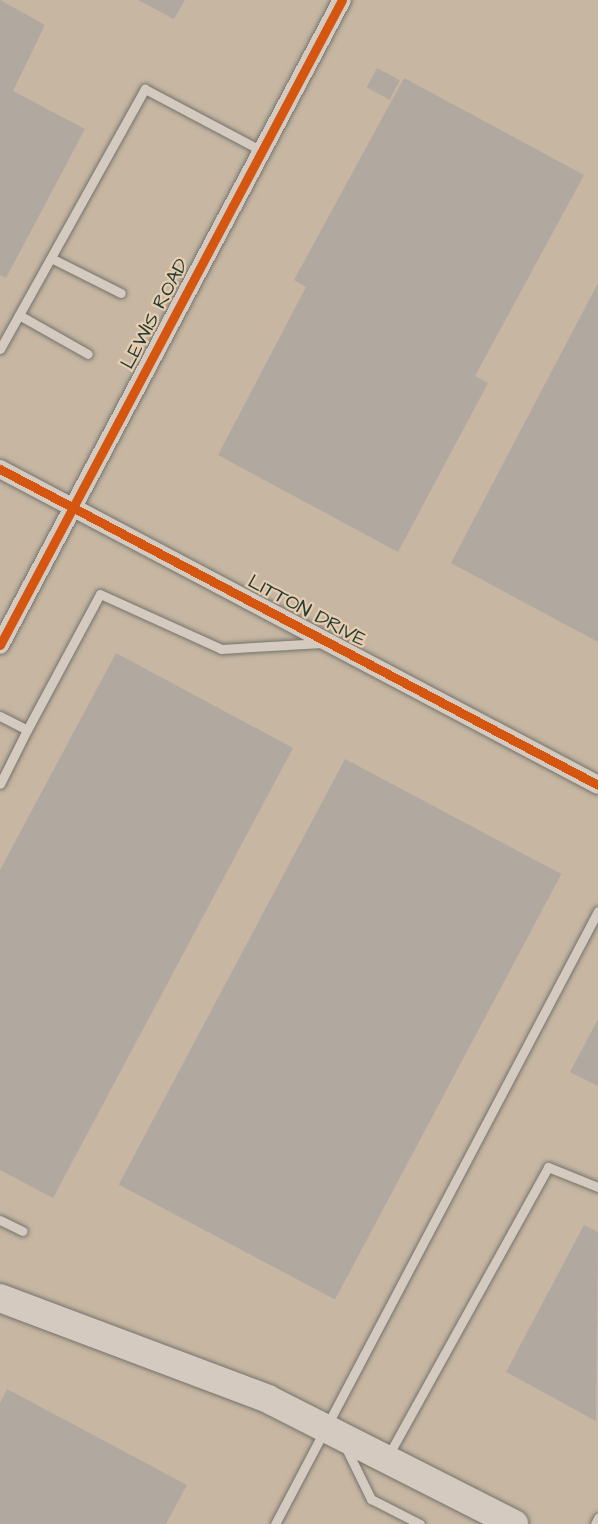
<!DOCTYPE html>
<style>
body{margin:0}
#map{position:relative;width:598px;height:1524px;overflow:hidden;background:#d0c2b4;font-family:"Architects Daughter",sans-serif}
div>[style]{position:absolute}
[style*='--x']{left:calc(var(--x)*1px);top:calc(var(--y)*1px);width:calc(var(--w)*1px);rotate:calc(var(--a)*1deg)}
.built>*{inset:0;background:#c6b6a2;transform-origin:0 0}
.building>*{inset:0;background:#b1a99f;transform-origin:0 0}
.roads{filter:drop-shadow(0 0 2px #74736b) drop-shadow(0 0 2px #74736b)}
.lane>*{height:9px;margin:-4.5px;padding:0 4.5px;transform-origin:4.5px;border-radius:4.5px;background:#d4cac0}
.street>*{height:18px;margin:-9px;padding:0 9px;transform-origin:9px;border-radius:9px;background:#d4cac0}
.primary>*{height:28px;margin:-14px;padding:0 14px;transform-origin:14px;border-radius:14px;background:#d4cac0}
.cycleway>*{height:9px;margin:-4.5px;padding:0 4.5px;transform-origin:4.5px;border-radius:4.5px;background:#d45610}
span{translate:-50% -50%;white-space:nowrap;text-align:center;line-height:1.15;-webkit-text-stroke:4.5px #e8ccaf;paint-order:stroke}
.street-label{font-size:20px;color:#1f3d34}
</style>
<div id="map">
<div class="built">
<i style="left:0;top:0;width:598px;height:1524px"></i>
</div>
<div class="building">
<i style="clip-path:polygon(0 0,45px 25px,13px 91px,85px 129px,6px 278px,0 275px)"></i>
<i style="clip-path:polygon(138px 0,185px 0,174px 19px)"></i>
<i style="left:377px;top:68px;width:26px;height:22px;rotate:28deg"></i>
<i style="clip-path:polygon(404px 78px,584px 175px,475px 376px,488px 383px,398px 552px,218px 455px,306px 287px,294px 280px)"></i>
<i style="clip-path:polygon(598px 283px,598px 642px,451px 563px)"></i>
<i style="clip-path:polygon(116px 653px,293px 748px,53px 1198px,0 1170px,0 870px)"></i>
<i style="left:345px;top:759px;width:245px;height:482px;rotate:28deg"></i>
<i style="clip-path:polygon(598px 1019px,598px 1086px,570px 1072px)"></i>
<i style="clip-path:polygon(584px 1225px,598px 1232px,596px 1421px,506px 1372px)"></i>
<i style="clip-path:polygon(7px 1389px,187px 1485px,166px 1524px,0 1524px,0 1403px)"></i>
</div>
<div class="roads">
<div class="lane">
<i style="--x:51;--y:258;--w:78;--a:26.6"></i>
<i style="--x:19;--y:315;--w:79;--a:29.5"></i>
<i style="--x:0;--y:349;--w:298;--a:-60.9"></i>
<i style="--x:145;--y:89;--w:132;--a:27.9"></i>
<i style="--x:0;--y:716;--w:30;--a:27"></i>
<i style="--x:27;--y:730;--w:60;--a:116.6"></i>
<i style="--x:27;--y:730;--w:154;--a:-61.8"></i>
<i style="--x:100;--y:594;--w:133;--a:24.4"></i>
<i style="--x:221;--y:649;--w:101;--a:-3.4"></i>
<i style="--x:0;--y:1220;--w:25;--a:26"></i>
<i style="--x:346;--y:1448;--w:57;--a:63.9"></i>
<i style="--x:371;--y:1499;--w:55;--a:27"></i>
<i style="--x:388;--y:1456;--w:330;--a:-61"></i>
<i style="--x:548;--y:1167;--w:54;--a:21.8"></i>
<i style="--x:275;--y:1524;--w:693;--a:-62.21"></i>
<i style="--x:595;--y:1524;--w:7;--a:-63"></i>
</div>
<div class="street">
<i style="--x:0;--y:469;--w:676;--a:27.85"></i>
<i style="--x:0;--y:645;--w:730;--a:-62.07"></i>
</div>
<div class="primary">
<i style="--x:0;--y:1298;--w:286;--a:20.6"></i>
<i style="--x:268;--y:1399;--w:276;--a:26.9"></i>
</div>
</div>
<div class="cycleway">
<i style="--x:0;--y:469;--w:676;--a:27.85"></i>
<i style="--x:0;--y:645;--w:730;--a:-62.07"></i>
</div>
<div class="street-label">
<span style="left:155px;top:314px;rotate:-62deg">LEWIS ROAD</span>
<span style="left:307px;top:611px;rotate:28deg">LITTON DRIVE</span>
</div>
</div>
